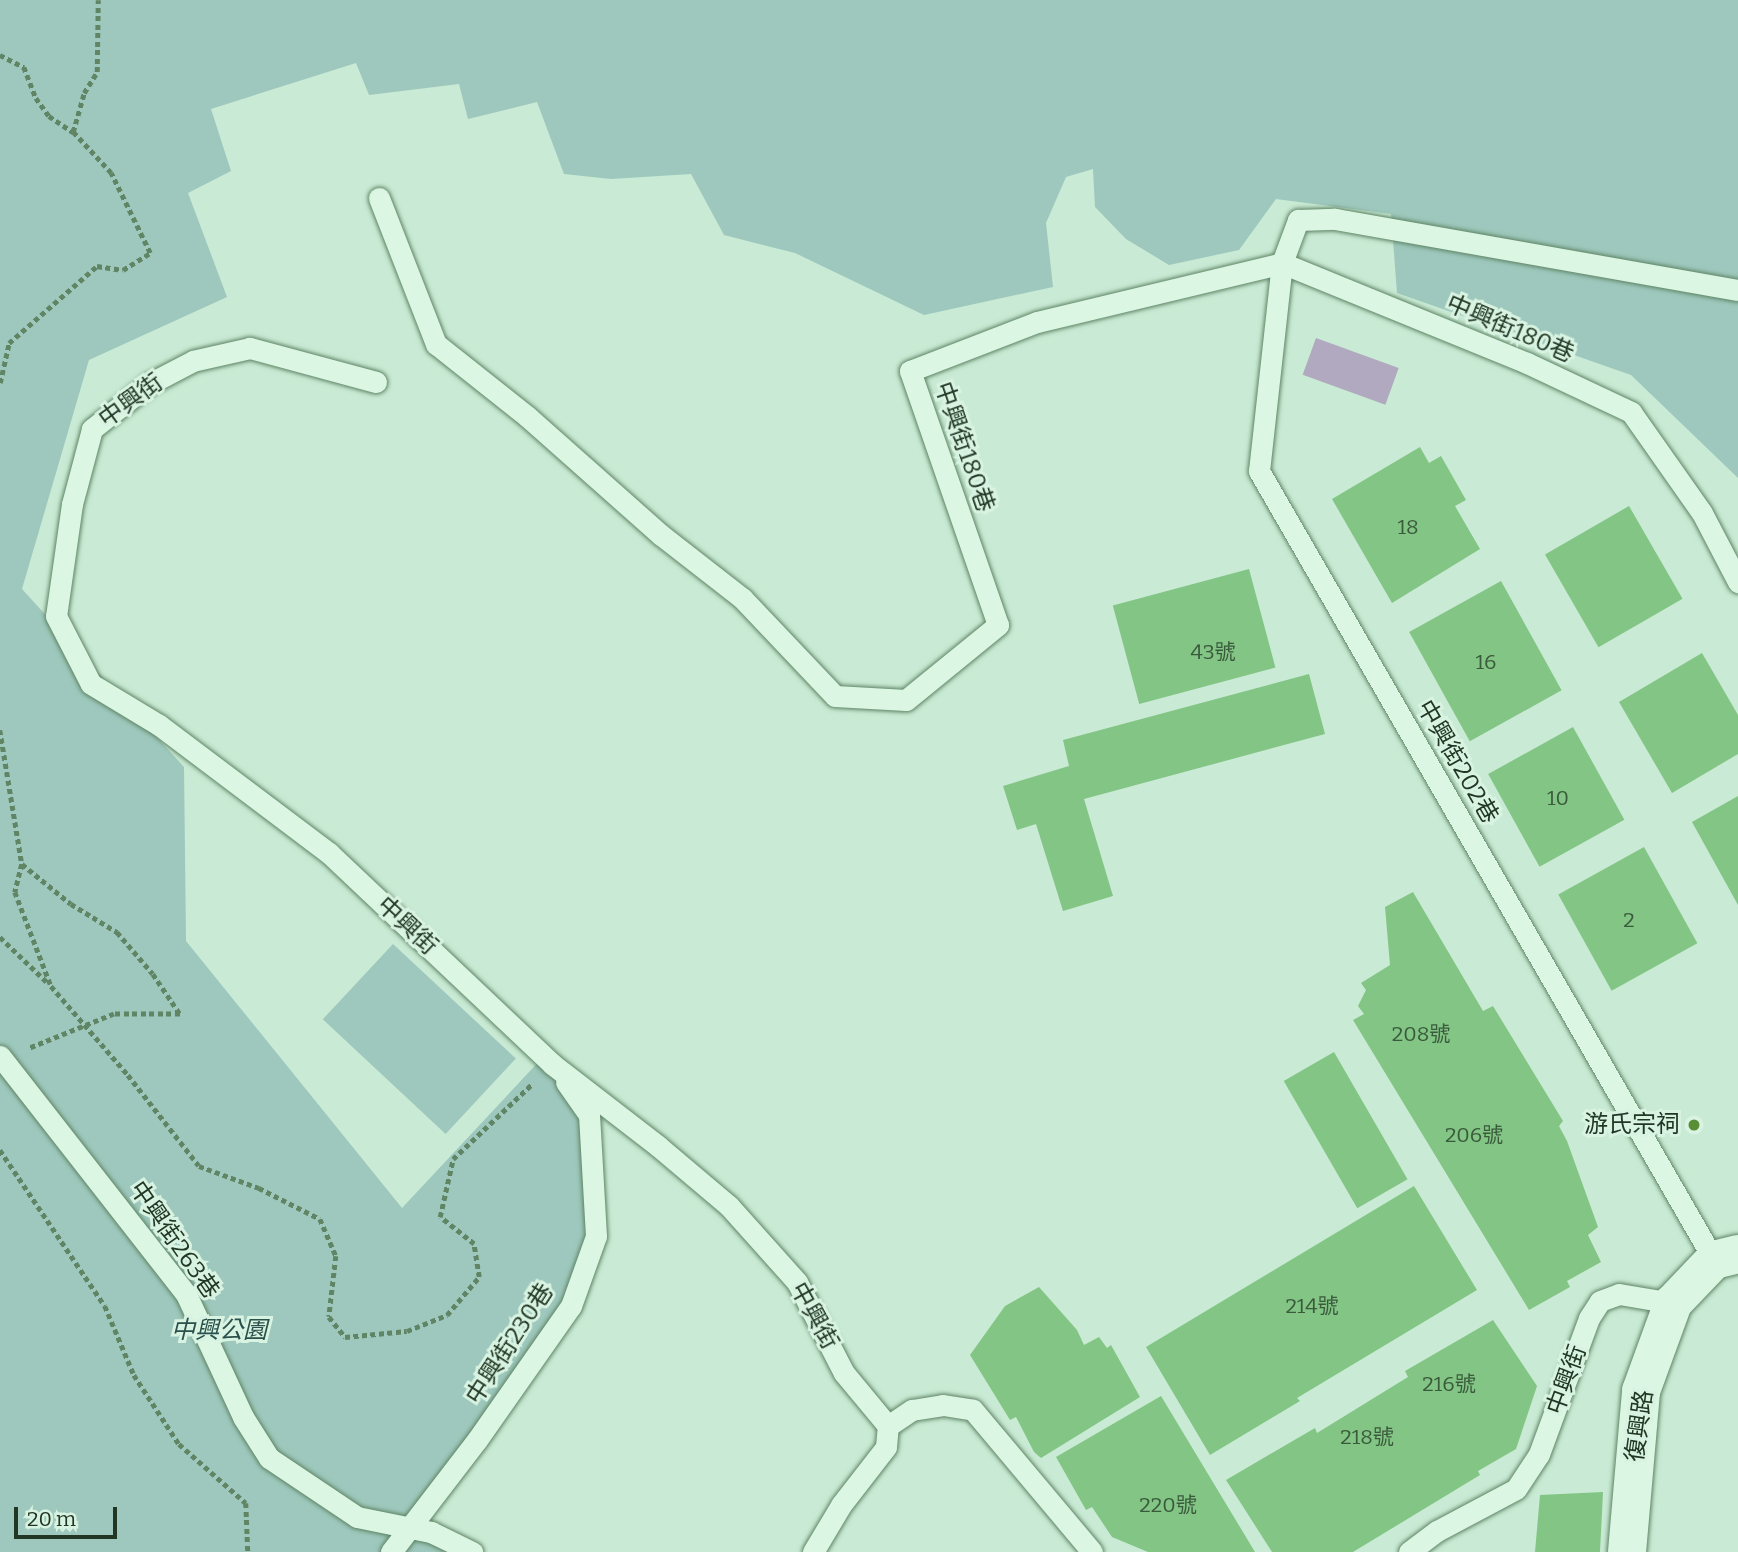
<!DOCTYPE html>
<meta charset="utf-8">
<style>
body{margin:0}
#map{position:relative;width:1738px;height:1552px;overflow:hidden;background:#c9ead4;font-family:Bitter,"Noto Sans TC",serif}
div>[style]{position:absolute}
[style*='--x']{left:calc(var(--x)*1px);top:calc(var(--y)*1px);width:calc(var(--w)*1px);rotate:calc(var(--a)*1deg)}
.green>*{inset:0;background:#9ec8bd;transform-origin:0 0}
.water>*{inset:0;background:#b0a9bf;transform-origin:0 0}
.building>*{inset:0;background:#83c585;transform-origin:0 0}
.path>*{height:4.5px;margin-top:-2.25px;transform-origin:0;background:repeating-linear-gradient(90deg,#5f8565 0 5px,transparent 0 8.5px)}
.roads{filter:drop-shadow(0 0 2px #5f8565) drop-shadow(0 0 2px #5f8565)}
.lane>*{height:21px;margin:-10.5px;padding:0 10.5px;transform-origin:10.5px;border-radius:10.5px;background:#dcf6e4}
.street>*{height:38px;margin:-19px;padding:0 19px;transform-origin:19px;border-radius:19px;background:#dcf6e4}
.dots>*{width:19px;height:19px;translate:-50% -50%;box-sizing:border-box;border:4px solid #d8f3e1;border-radius:50%}
span{translate:-50% -50%;white-space:nowrap;text-align:center;line-height:1.15;-webkit-text-stroke:6px #d8f3e1;paint-order:stroke}
.number-label{font-size:21px;color:#3a5a3c}
.number-label span{-webkit-text-stroke-width:0}
.street-label{font-size:24px;color:#213724}
.poi-label{font-size:24px;color:#213724}
.right{translate:-100% -50%;text-align:right}
.park-label{font-size:24px;color:#2a514c;font-style:italic}
.scale{position:absolute;left:14px;top:1507px;width:103px;height:32px;box-sizing:border-box;border:4px solid #213724;border-top:0;padding-left:9px;font-size:21px;line-height:24px;white-space:nowrap;color:#213724;-webkit-text-stroke:5px #d8f3e1;paint-order:stroke}
</style>
<div id="map">
<div class="green">
<i style="clip-path:polygon(0 0,1738px 0,1738px 478px,1631px 375px,1397px 293px,1391px 214px,1276px 199px,1239px 250px,1169px 265px,1126px 239px,1095px 207px,1093px 169px,1066px 177px,1046px 223px,1053px 287px,924px 315px,795px 253px,724px 235px,691px 174px,611px 179px,564px 174px,537px 102px,468px 119px,459px 84px,369px 95px,356px 63px,211px 109px,231px 171px,188px 193px,227px 297px,89px 360px,22px 589px,184px 767px,186px 941px,402px 1208px,544px 1056px,584px 1117px,590px 1239px,583px 1270px,421px 1531px,471px 1552px,0 1552px)"></i>
<i style="left:393px;top:944px;width:168px;height:103px;rotate:43deg"></i>
</div>
<div class="water">
<i style="left:1316px;top:338px;width:88px;height:39px;rotate:20deg"></i>
</div>
<div class="building">
<i style="clip-path:polygon(1420px 447px,1429px 463px,1441px 456px,1466px 500px,1455px 506px,1480px 549px,1392px 603px,1332px 499px)"></i>
<i style="left:1629px;top:506px;width:107px;height:97px;rotate:60deg"></i>
<i style="left:1249px;top:569px;width:102px;height:141px;rotate:75deg"></i>
<i style="left:1501px;top:581px;width:125px;height:105px;rotate:61deg"></i>
<i style="clip-path:polygon(1702px 653px,1738px 715px,1738px 754px,1672px 793px,1619px 702px)"></i>
<i style="clip-path:polygon(1309px 674px,1325px 734px,1084px 799px,1113px 896px,1063px 911px,1036px 824px,1017px 830px,1003px 786px,1069px 766px,1063px 740px)"></i>
<i style="left:1573px;top:727px;width:106px;height:97px;rotate:61deg"></i>
<i style="clip-path:polygon(1738px 796px,1738px 905px,1692px 822px)"></i>
<i style="left:1644px;top:847px;width:110px;height:98px;rotate:61deg"></i>
<i style="clip-path:polygon(1413px 892px,1483px 1011px,1493px 1006px,1563px 1121px,1559px 1126px,1567px 1141px,1598px 1227px,1588px 1235px,1601px 1262px,1567px 1281px,1570px 1287px,1529px 1310px,1353px 1020px,1364px 1014px,1358px 1006px,1366px 990px,1361px 983px,1390px 965px,1385px 907px)"></i>
<i style="left:1334px;top:1052px;width:147px;height:58px;rotate:60deg"></i>
<i style="clip-path:polygon(1414px 1186px,1477px 1290px,1297px 1398px,1300px 1401px,1210px 1455px,1146px 1347px)"></i>
<i style="clip-path:polygon(1039px 1287px,1077px 1330px,1084px 1345px,1099px 1337px,1107px 1348px,1111px 1345px,1140px 1397px,1041px 1458px,1034px 1452px,1016px 1417px,1010px 1420px,970px 1355px,1005px 1306px)"></i>
<i style="clip-path:polygon(1493px 1320px,1537px 1386px,1516px 1449px,1478px 1471px,1480px 1475px,1353px 1552px,1272px 1552px,1226px 1480px,1315px 1428px,1317px 1433px,1408px 1377px,1405px 1371px)"></i>
<i style="clip-path:polygon(1161px 1396px,1255px 1552px,1148px 1552px,1112px 1537px,1092px 1507px,1086px 1510px,1056px 1457px)"></i>
<i style="clip-path:polygon(1603px 1492px,1600px 1552px,1535px 1552px,1540px 1495px)"></i>
</div>
<div class="path">
<i style="--x:0;--y:55;--w:27;--a:27"></i>
<i style="--x:24;--y:67;--w:33;--a:69"></i>
<i style="--x:36;--y:98;--w:22;--a:54"></i>
<i style="--x:49;--y:116;--w:29;--a:34"></i>
<i style="--x:0;--y:383;--w:41;--a:-77.3"></i>
<i style="--x:9;--y:343;--w:117;--a:-41.2"></i>
<i style="--x:97;--y:266;--w:26;--a:9"></i>
<i style="--x:123;--y:270;--w:32;--a:-32"></i>
<i style="--x:150;--y:253;--w:89;--a:-116"></i>
<i style="--x:111;--y:173;--w:56;--a:-132.8"></i>
<i style="--x:73;--y:132;--w:41;--a:-74.2"></i>
<i style="--x:84;--y:93;--w:25;--a:-58"></i>
<i style="--x:97;--y:72;--w:72;--a:-89.2"></i>
<i style="--x:0;--y:730;--w:136;--a:80.7"></i>
<i style="--x:22;--y:864;--w:63;--a:39.2"></i>
<i style="--x:71;--y:904;--w:54;--a:31.3"></i>
<i style="--x:117;--y:932;--w:55;--a:49.4"></i>
<i style="--x:153;--y:974;--w:48;--a:56"></i>
<i style="--x:180;--y:1014;--w:66;--a:180"></i>
<i style="--x:114;--y:1014;--w:91;--a:158"></i>
<i style="--x:22;--y:864;--w:29;--a:104"></i>
<i style="--x:15;--y:892;--w:101;--a:69"></i>
<i style="--x:51;--y:986;--w:118;--a:49.1"></i>
<i style="--x:128;--y:1075;--w:115;--a:52"></i>
<i style="--x:199;--y:1166;--w:64;--a:20.1"></i>
<i style="--x:259;--y:1188;--w:68;--a:26.9"></i>
<i style="--x:320;--y:1219;--w:40;--a:66.6"></i>
<i style="--x:336;--y:1256;--w:61;--a:96.5"></i>
<i style="--x:329;--y:1317;--w:26;--a:51"></i>
<i style="--x:345;--y:1337;--w:62;--a:-5.5"></i>
<i style="--x:407;--y:1331;--w:43;--a:-21.8"></i>
<i style="--x:447;--y:1315;--w:50;--a:-49.9"></i>
<i style="--x:479;--y:1277;--w:33;--a:-99"></i>
<i style="--x:474;--y:1244;--w:43;--a:-141.5"></i>
<i style="--x:440;--y:1217;--w:59;--a:-77.4"></i>
<i style="--x:453;--y:1159;--w:109;--a:-43.5"></i>
<i style="--x:0;--y:937;--w:66;--a:43.8"></i>
<i style="--x:0;--y:1150;--w:188;--a:56.1"></i>
<i style="--x:105;--y:1306;--w:75;--a:67.2"></i>
<i style="--x:134;--y:1375;--w:82;--a:56.9"></i>
<i style="--x:179;--y:1444;--w:89;--a:41.4"></i>
<i style="--x:246;--y:1503;--w:49;--a:87.7"></i>
</div>
<div class="roads">
<div class="lane">
<i style="--x:379;--y:198;--w:157;--a:68.7"></i>
<i style="--x:436;--y:344;--w:117;--a:38.4"></i>
<i style="--x:528;--y:417;--w:178;--a:41.6"></i>
<i style="--x:661;--y:535;--w:103;--a:37.9"></i>
<i style="--x:742;--y:598;--w:135;--a:46.5"></i>
<i style="--x:835;--y:696;--w:71;--a:3.2"></i>
<i style="--x:906;--y:700;--w:119;--a:-39.2"></i>
<i style="--x:998;--y:625;--w:269;--a:-109.1"></i>
<i style="--x:910;--y:371;--w:136;--a:-21.1"></i>
<i style="--x:1037;--y:322;--w:252;--a:-13.5"></i>
<i style="--x:1282;--y:263;--w:265;--a:22.2"></i>
<i style="--x:1527;--y:363;--w:115;--a:25.2"></i>
<i style="--x:1631;--y:412;--w:123;--a:54.9"></i>
<i style="--x:1702;--y:513;--w:78;--a:62.4"></i>
<i style="--x:376;--y:382;--w:131;--a:-164.9"></i>
<i style="--x:250;--y:348;--w:58;--a:167.2"></i>
<i style="--x:193;--y:361;--w:50;--a:152.4"></i>
<i style="--x:149;--y:384;--w:73;--a:141.7"></i>
<i style="--x:92;--y:429;--w:78;--a:104.9"></i>
<i style="--x:72;--y:504;--w:113;--a:98.1"></i>
<i style="--x:56;--y:616;--w:76;--a:62.8"></i>
<i style="--x:91;--y:684;--w:79;--a:31.1"></i>
<i style="--x:159;--y:725;--w:213;--a:37"></i>
<i style="--x:329;--y:853;--w:307;--a:43.4"></i>
<i style="--x:552;--y:1064;--w:134;--a:37.7"></i>
<i style="--x:658;--y:1146;--w:93;--a:40.2"></i>
<i style="--x:729;--y:1206;--w:102;--a:48.2"></i>
<i style="--x:797;--y:1282;--w:102;--a:62.7"></i>
<i style="--x:844;--y:1373;--w:69;--a:50.3"></i>
<i style="--x:888;--y:1426;--w:29;--a:-34"></i>
<i style="--x:912;--y:1410;--w:31;--a:-9"></i>
<i style="--x:943;--y:1405;--w:30;--a:9"></i>
<i style="--x:973;--y:1410;--w:185;--a:50"></i>
<i style="--x:0;--y:1056;--w:302;--a:52"></i>
<i style="--x:186;--y:1294;--w:136;--a:65.1"></i>
<i style="--x:243;--y:1417;--w:49;--a:57.6"></i>
<i style="--x:269;--y:1458;--w:106;--a:33.8"></i>
<i style="--x:357;--y:1517;--w:76;--a:11.5"></i>
<i style="--x:431;--y:1532;--w:46;--a:26"></i>
<i style="--x:1714;--y:1260;--w:911;--a:-119.97"></i>
<i style="--x:1259;--y:471;--w:209;--a:-83.7"></i>
<i style="--x:1282;--y:263;--w:46;--a:-69.6"></i>
<i style="--x:1298;--y:220;--w:37;--a:-2"></i>
<i style="--x:1335;--y:219;--w:409;--a:10"></i>
<i style="--x:391;--y:1552;--w:141;--a:-52.5"></i>
<i style="--x:477;--y:1440;--w:164;--a:-55"></i>
<i style="--x:571;--y:1306;--w:74;--a:-70.3"></i>
<i style="--x:596;--y:1236;--w:121;--a:-93.3"></i>
<i style="--x:589;--y:1115;--w:40;--a:-124.9"></i>
<i style="--x:813;--y:1552;--w:55;--a:-59.2"></i>
<i style="--x:841;--y:1505;--w:73;--a:-52.2"></i>
<i style="--x:886;--y:1447;--w:21;--a:-85"></i>
<i style="--x:1409;--y:1552;--w:35;--a:-37"></i>
<i style="--x:1437;--y:1531;--w:89;--a:-28"></i>
<i style="--x:1516;--y:1489;--w:42;--a:-56.7"></i>
<i style="--x:1539;--y:1454;--w:145;--a:-69.8"></i>
<i style="--x:1589;--y:1318;--w:20;--a:-57"></i>
<i style="--x:1600;--y:1301;--w:20;--a:-20"></i>
<i style="--x:1619;--y:1294;--w:55;--a:9.5"></i>
</div>
<div class="street">
<i style="--x:1627;--y:1552;--w:162;--a:-85"></i>
<i style="--x:1641;--y:1391;--w:94;--a:-70"></i>
<i style="--x:1673;--y:1303;--w:59;--a:-46.4"></i>
<i style="--x:1714;--y:1260;--w:25;--a:-14"></i>
</div>
</div>
<div class="dots">
<i style="left:1694px;top:1125px;background:#588e35"></i>
</div>
<div class="number-label">
<span style="left:1408px;top:527px">18</span>
<span style="left:1213px;top:652px">43號</span>
<span style="left:1486px;top:662px">16</span>
<span style="left:1558px;top:798px">10</span>
<span style="left:1629px;top:920px">2</span>
<span style="left:1421px;top:1034px">208號</span>
<span style="left:1474px;top:1135px">206號</span>
<span style="left:1312px;top:1306px">214號</span>
<span style="left:1449px;top:1384px">216號</span>
<span style="left:1367px;top:1437px">218號</span>
<span style="left:1168px;top:1505px">220號</span>
</div>
<div class="street-label">
<span style="left:1510px;top:329px;rotate:23deg">中興街180巷</span>
<span style="left:131px;top:401px;rotate:-36deg">中興街</span>
<span style="left:964px;top:447px;rotate:71deg">中興街180巷</span>
<span style="left:1457px;top:762px;rotate:60deg">中興街202巷</span>
<span style="left:407px;top:926px;rotate:43deg">中興街</span>
<span style="left:174px;top:1240px;rotate:55deg">中興街263巷</span>
<span style="left:814px;top:1316px;rotate:61deg">中興街</span>
<span style="left:510px;top:1344px;rotate:-57deg">中興街230巷</span>
<span style="left:1567px;top:1380px;rotate:-70deg">中興街</span>
<span style="left:1640px;top:1426px;rotate:-82deg">復興路</span>
</div>
<div class="poi-label">
<span class="right" style="left:1680px;top:1125px">游氏宗祠</span>
</div>
<div class="park-label">
<span style="left:219px;top:1331px">中興公園</span>
</div>
<div class="scale">20 m</div>
</div>
